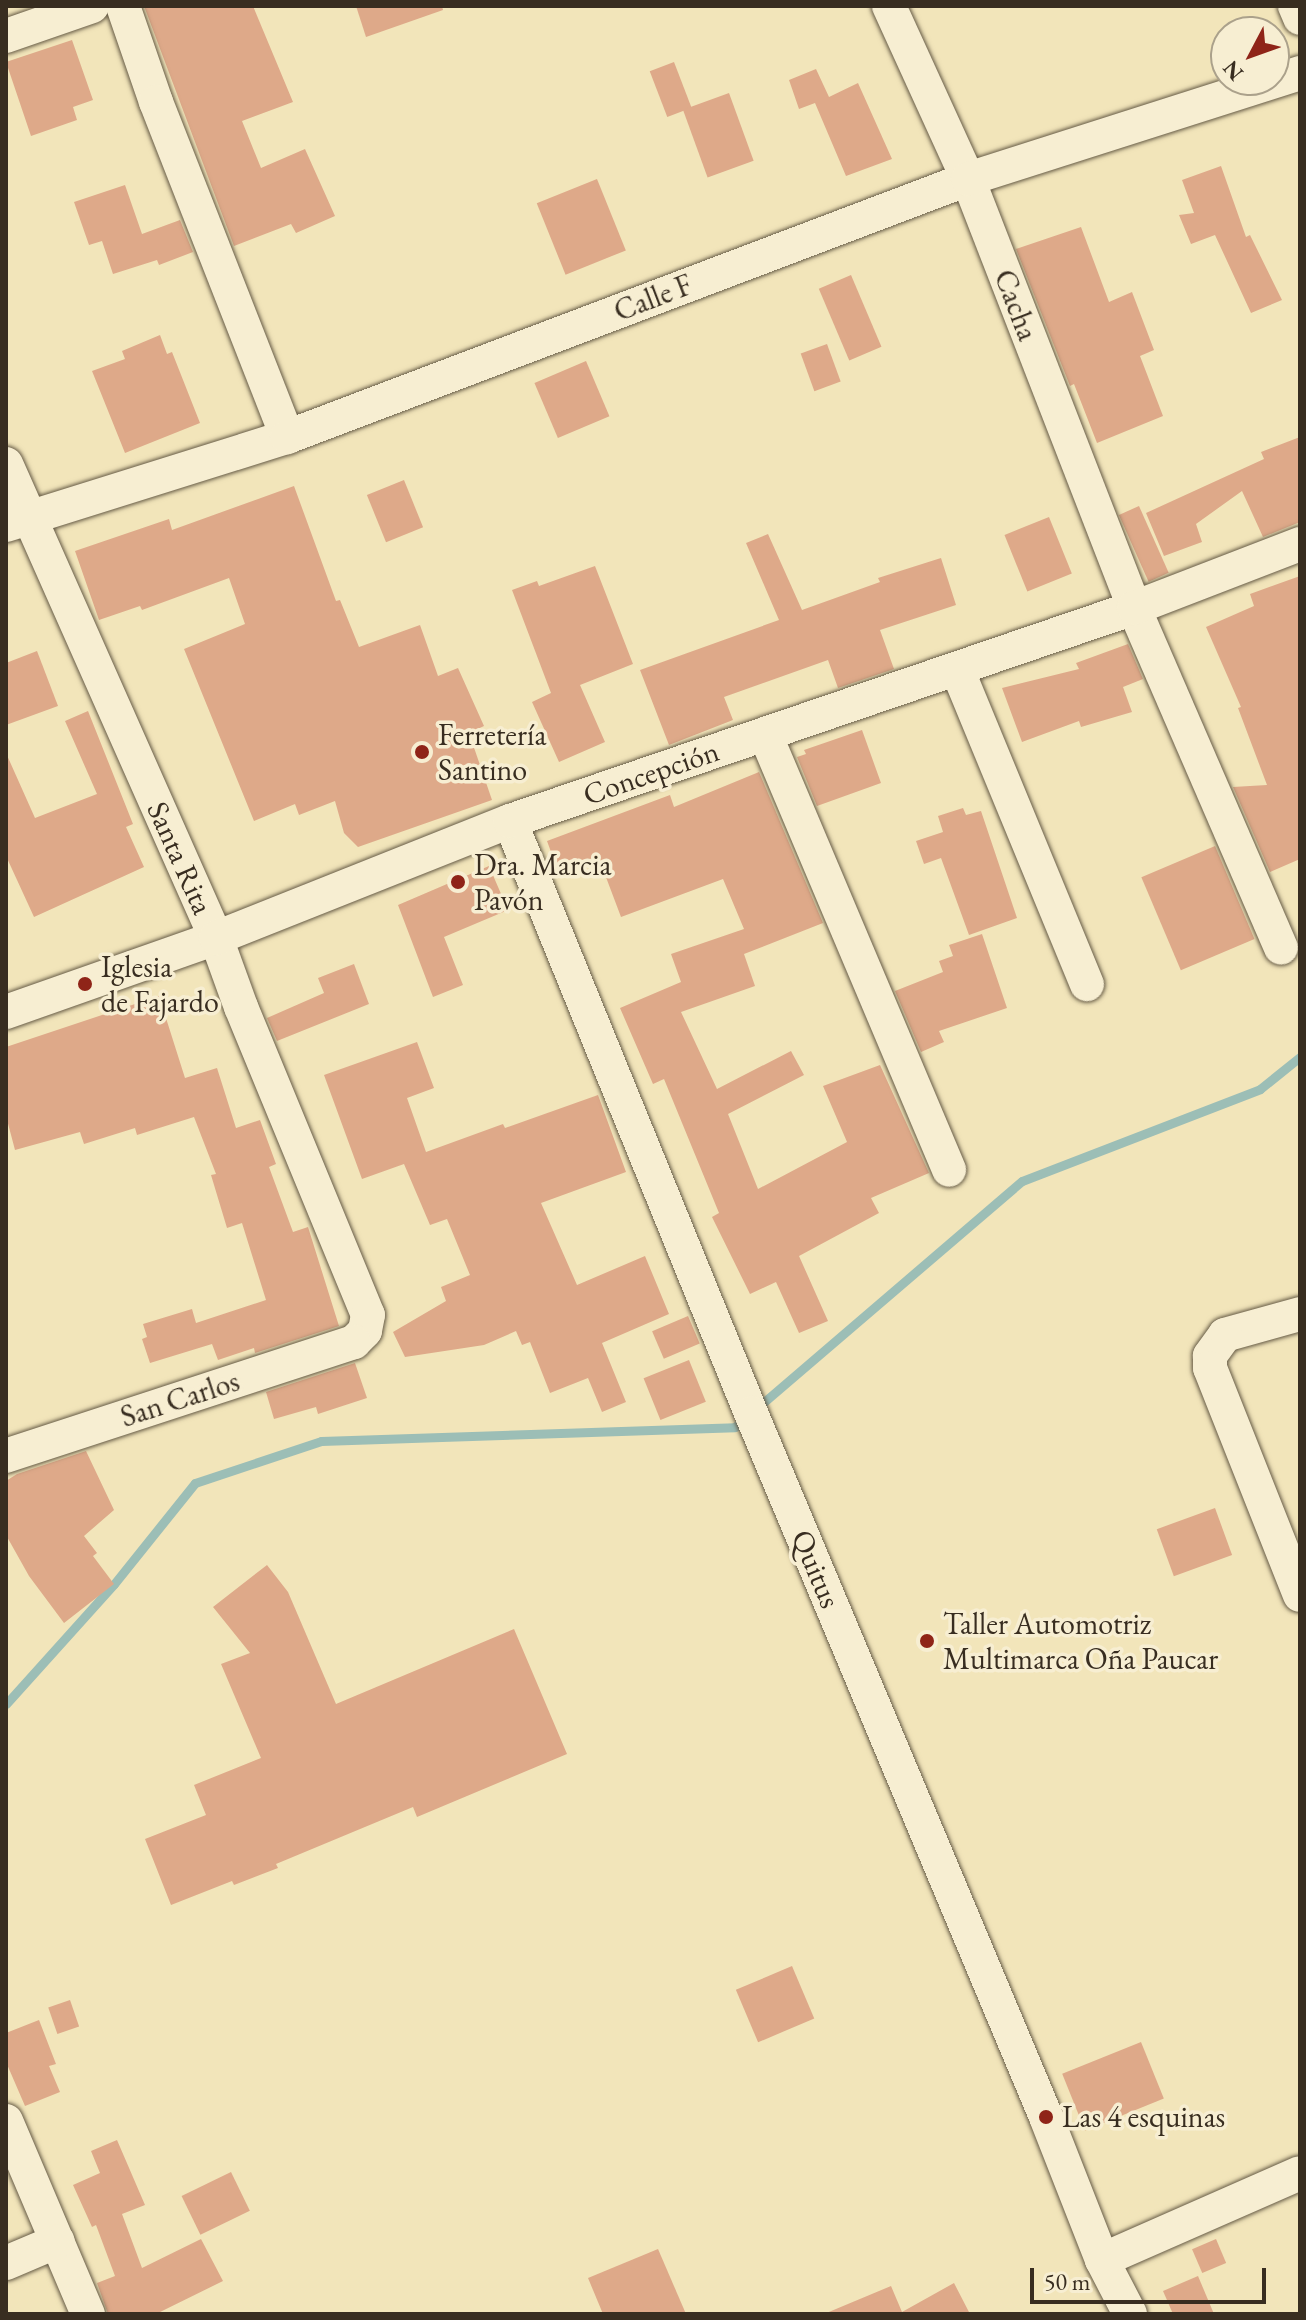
<!DOCTYPE html>
<meta charset="utf-8">
<style>
body{margin:0}
#map{position:relative;width:1306px;height:2320px;overflow:hidden;background:#f2e5ba;font-family:"EB Garamond",serif}
div>[style]{position:absolute}
[style*='--x']{left:calc(var(--x)*1px);top:calc(var(--y)*1px);width:calc(var(--w)*1px);rotate:calc(var(--a)*1deg)}
.stream>*{height:9px;margin:-4.5px;padding:0 4.5px;transform-origin:4.5px;border-radius:4.5px;background:#9cbeb6}
.building>*{inset:0;background:#dea989;transform-origin:0 0}
.roads{filter:drop-shadow(0 0 2px #665b46) drop-shadow(0 0 2px #665b46)}
.minor>*{height:34px;margin:-17px;padding:0 17px;transform-origin:17px;border-radius:17px;background:#f7eed2}
.dots>*{width:22px;height:22px;translate:-50% -50%;box-sizing:border-box;border:4px solid #f7eed2;border-radius:50%}
span{translate:-50% -50%;white-space:nowrap;text-align:center;line-height:1.15;-webkit-text-stroke:7px #f7eed2;paint-order:stroke}
.street-label{font-size:30px;color:#382d20}
.poi-label{font-size:30px;color:#382d20}
.left{translate:0 -50%;text-align:left}
.frame{position:absolute;inset:0;border:8px solid #382d20;pointer-events:none}
.north{position:absolute;left:1210px;top:16px;width:80px;height:80px;box-sizing:border-box;background:#f7eed2;border:2px solid #aba18b;border-radius:50%;rotate:229deg;font-size:22px;font-weight:700;line-height:32px;text-align:center;color:#382d20}
.north::after{content:'';display:block;margin:auto;width:28px;height:36px;background:#8f2418;clip-path:polygon(50% 0,100% 100%,50% 72%,0 100%)}
.scale{position:absolute;left:1030px;top:2268px;width:236px;height:36px;box-sizing:border-box;border:4px solid #382d20;border-top:0;padding-left:10px;font-size:24px;line-height:28px;white-space:nowrap;color:#382d20;-webkit-text-stroke:6px #f7eed2;paint-order:stroke}
</style>
<div id="map">
<div class="stream">
<i style="--x:757;--y:1408;--w:349;--a:-40.6"></i>
<i style="--x:1022;--y:1181;--w:255;--a:-21.1"></i>
<i style="--x:1260;--y:1089;--w:51;--a:-38.7"></i>
<i style="--x:6;--y:1704;--w:161;--a:-48"></i>
<i style="--x:114;--y:1584;--w:129;--a:-51.3"></i>
<i style="--x:195;--y:1483;--w:133;--a:-18.4"></i>
<i style="--x:321;--y:1441;--w:414;--a:-1.9"></i>
<i style="--x:735;--y:1427;--w:15;--a:-42"></i>
</div>
<div class="building">
<i style="clip-path:polygon(144px 6px,253px 6px,293px 102px,242px 121px,261px 168px,305px 149px,335px 216px,296px 233px,291px 224px,234px 246px)"></i>
<i style="clip-path:polygon(356px 6px,442px 6px,443px 10px,366px 37px)"></i>
<i style="clip-path:polygon(72px 40px,93px 100px,73px 107px,77px 120px,31px 136px,6px 62px)"></i>
<i style="left:674px;top:62px;width:49px;height:26px;rotate:69deg"></i>
<i style="clip-path:polygon(816px 69px,829px 97px,858px 83px,892px 159px,846px 176px,815px 103px,799px 109px,789px 80px)"></i>
<i style="left:729px;top:93px;width:72px;height:49px;rotate:70deg"></i>
<i style="clip-path:polygon(1221px 166px,1246px 237px,1250px 235px,1282px 300px,1251px 313px,1215px 235px,1191px 244px,1179px 215px,1194px 213px,1182px 180px)"></i>
<i style="left:597px;top:179px;width:77px;height:65px;rotate:68deg"></i>
<i style="clip-path:polygon(125px 185px,142px 234px,180px 220px,193px 252px,159px 265px,157px 260px,113px 274px,102px 241px,89px 245px,74px 202px)"></i>
<i style="clip-path:polygon(1081px 227px,1109px 302px,1132px 292px,1154px 350px,1140px 356px,1163px 416px,1097px 443px,1074px 384px,1070px 386px,1016px 249px)"></i>
<i style="left:851px;top:275px;width:78px;height:35px;rotate:67deg"></i>
<i style="clip-path:polygon(160px 335px,167px 354px,172px 352px,200px 423px,125px 453px,92px 371px,125px 359px,122px 351px)"></i>
<i style="left:827px;top:344px;width:40px;height:28px;rotate:70deg"></i>
<i style="left:586px;top:361px;width:60px;height:56px;rotate:67deg"></i>
<i style="clip-path:polygon(1300px 437px,1300px 522px,1263px 537px,1242px 491px,1196px 524px,1202px 542px,1164px 556px,1146px 513px,1264px 459px,1261px 452px)"></i>
<i style="left:404px;top:480px;width:51px;height:40px;rotate:68deg"></i>
<i style="clip-path:polygon(294px 486px,336px 601px,340px 600px,359px 647px,420px 625px,438px 676px,458px 668px,484px 726px,469px 733px,492px 800px,358px 847px,344px 833px,335px 801px,299px 815px,295px 804px,254px 821px,184px 649px,245px 624px,229px 578px,142px 610px,140px 606px,99px 620px,75px 551px,169px 519px,172px 530px)"></i>
<i style="left:1139px;top:506px;width:73px;height:22px;rotate:66deg"></i>
<i style="left:1049px;top:517px;width:61px;height:48px;rotate:68deg"></i>
<i style="clip-path:polygon(768px 534px,802px 610px,880px 582px,878px 578px,941px 558px,956px 605px,880px 630px,894px 669px,838px 688px,828px 660px,724px 697px,733px 720px,669px 745px,640px 670px,779px 620px,746px 543px)"></i>
<i style="clip-path:polygon(595px 566px,633px 664px,580px 685px,605px 742px,559px 762px,532px 702px,551px 693px,512px 590px,537px 581px,539px 586px)"></i>
<i style="clip-path:polygon(1300px 576px,1300px 859px,1270px 872px,1233px 787px,1267px 785px,1238px 708px,1241px 707px,1206px 627px,1254px 606px,1250px 594px)"></i>
<i style="clip-path:polygon(1128px 644px,1143px 679px,1123px 687px,1132px 712px,1081px 727px,1079px 721px,1022px 742px,1002px 688px,1079px 669px,1076px 663px)"></i>
<i style="clip-path:polygon(37px 651px,58px 706px,6px 725px,6px 663px)"></i>
<i style="clip-path:polygon(88px 711px,133px 824px,126px 827px,144px 867px,34px 917px,6px 856px,6px 753px,35px 818px,97px 794px,65px 721px)"></i>
<i style="clip-path:polygon(862px 730px,881px 783px,817px 806px,797px 757px,806px 754px,804px 750px)"></i>
<i style="clip-path:polygon(759px 772px,823px 923px,744px 954px,755px 986px,681px 1012px,717px 1089px,791px 1051px,804px 1075px,728px 1114px,758px 1189px,847px 1142px,823px 1086px,880px 1065px,929px 1173px,871px 1198px,879px 1213px,799px 1256px,828px 1321px,799px 1333px,776px 1282px,750px 1294px,712px 1217px,719px 1213px,664px 1079px,653px 1084px,620px 1008px,681px 982px,671px 954px,744px 929px,723px 879px,621px 917px,598px 856px,558px 871px,547px 841px,670px 795px,674px 807px)"></i>
<i style="clip-path:polygon(963px 808px,966px 815px,981px 811px,1017px 918px,969px 935px,941px 858px,924px 864px,916px 841px,943px 832px,938px 816px)"></i>
<i style="left:1215px;top:846px;width:101px;height:80px;rotate:67deg"></i>
<i style="clip-path:polygon(489px 866px,508px 910px,444px 937px,463px 985px,433px 997px,398px 905px)"></i>
<i style="clip-path:polygon(982px 934px,1007px 1008px,939px 1031px,944px 1042px,921px 1052px,895px 991px,943px 972px,939px 961px,953px 956px,949px 945px)"></i>
<i style="clip-path:polygon(354px 964px,369px 1004px,277px 1041px,267px 1018px,324px 993px,318px 978px)"></i>
<i style="clip-path:polygon(159px 996px,185px 1078px,217px 1068px,236px 1128px,260px 1120px,276px 1164px,269px 1167px,293px 1232px,308px 1227px,339px 1326px,255px 1353px,254px 1348px,218px 1360px,212px 1344px,150px 1363px,142px 1339px,147px 1337px,143px 1324px,192px 1309px,196px 1323px,266px 1300px,242px 1223px,227px 1228px,211px 1175px,216px 1174px,194px 1117px,137px 1135px,135px 1128px,84px 1144px,80px 1132px,15px 1150px,6px 1116px,6px 1047px)"></i>
<i style="clip-path:polygon(417px 1042px,434px 1088px,407px 1098px,426px 1152px,503px 1124px,505px 1128px,598px 1095px,626px 1172px,541px 1203px,577px 1285px,645px 1256px,669px 1314px,602px 1343px,626px 1402px,602px 1412px,588px 1378px,550px 1393px,530px 1342px,522px 1345px,516px 1331px,484px 1345px,405px 1357px,393px 1332px,446px 1301px,441px 1287px,470px 1275px,447px 1219px,430px 1225px,404px 1164px,362px 1179px,324px 1075px)"></i>
<i style="left:688px;top:1316px;width:30px;height:39px;rotate:67deg"></i>
<i style="left:689px;top:1360px;width:45px;height:49px;rotate:68deg"></i>
<i style="clip-path:polygon(355px 1363px,367px 1398px,318px 1414px,316px 1407px,274px 1419px,266px 1392px)"></i>
<i style="clip-path:polygon(86px 1451px,114px 1510px,84px 1536px,97px 1553px,93px 1556px,114px 1584px,64px 1623px,29px 1576px,6px 1535px,6px 1481px,17px 1474px)"></i>
<i style="left:1215px;top:1508px;width:50px;height:62px;rotate:70deg"></i>
<i style="clip-path:polygon(267px 1565px,288px 1592px,336px 1704px,514px 1629px,567px 1754px,417px 1817px,413px 1807px,276px 1864px,278px 1868px,234px 1885px,232px 1881px,171px 1905px,145px 1839px,206px 1815px,194px 1785px,261px 1758px,221px 1664px,250px 1653px,213px 1607px)"></i>
<i style="left:792px;top:1966px;width:57px;height:61px;rotate:67deg"></i>
<i style="left:70px;top:2000px;width:28px;height:23px;rotate:71deg"></i>
<i style="clip-path:polygon(39px 2020px,56px 2064px,49px 2066px,60px 2092px,25px 2106px,6px 2062px,6px 2033px)"></i>
<i style="left:1141px;top:2042px;width:61px;height:85px;rotate:68deg"></i>
<i style="clip-path:polygon(117px 2140px,145px 2205px,122px 2214px,142px 2268px,201px 2239px,223px 2281px,156px 2314px,108px 2314px,97px 2283px,115px 2276px,96px 2225px,92px 2227px,73px 2185px,100px 2173px,91px 2151px)"></i>
<i style="left:231px;top:2172px;width:43px;height:55px;rotate:64deg"></i>
<i style="left:1216px;top:2239px;width:26px;height:26px;rotate:67deg"></i>
<i style="clip-path:polygon(658px 2249px,686px 2314px,603px 2314px,588px 2278px)"></i>
<i style="clip-path:polygon(1198px 2276px,1214px 2314px,1173px 2314px,1163px 2291px)"></i>
<i style="clip-path:polygon(954px 2283px,970px 2314px,824px 2314px,891px 2286px,902px 2312px)"></i>
</div>
<div class="roads">
<div class="minor">
<i style="--x:123;--y:6;--w:102;--a:71"></i>
<i style="--x:156;--y:102;--w:360;--a:68.6"></i>
<i style="--x:889;--y:6;--w:190;--a:65.5"></i>
<i style="--x:968;--y:179;--w:460;--a:68.8"></i>
<i style="--x:1134;--y:608;--w:370;--a:66.6"></i>
<i style="--x:1295;--y:6;--w:13;--a:67"></i>
<i style="--x:6;--y:36;--w:91;--a:-19.2"></i>
<i style="--x:6;--y:464;--w:518;--a:66.1"></i>
<i style="--x:216;--y:938;--w:73;--a:70.1"></i>
<i style="--x:241;--y:1007;--w:333;--a:67.6"></i>
<i style="--x:368;--y:1315;--w:16;--a:101"></i>
<i style="--x:365;--y:1331;--w:16;--a:135"></i>
<i style="--x:354;--y:1342;--w:366;--a:161.9"></i>
<i style="--x:6;--y:525;--w:294;--a:-17.4"></i>
<i style="--x:287;--y:437;--w:728;--a:-20.75"></i>
<i style="--x:968;--y:179;--w:349;--a:-17.7"></i>
<i style="--x:957;--y:669;--w:341;--a:67.6"></i>
<i style="--x:765;--y:734;--w:473;--a:67.1"></i>
<i style="--x:510;--y:821;--w:639;--a:67.85"></i>
<i style="--x:751;--y:1413;--w:763;--a:67.26"></i>
<i style="--x:1046;--y:2117;--w:154;--a:68.6"></i>
<i style="--x:1102;--y:2260;--w:61;--a:62.6"></i>
<i style="--x:6;--y:1012;--w:223;--a:-19.4"></i>
<i style="--x:216;--y:938;--w:316;--a:-21.7"></i>
<i style="--x:510;--y:821;--w:659;--a:-18.85"></i>
<i style="--x:1134;--y:608;--w:178;--a:-21.1"></i>
<i style="--x:1300;--y:1314;--w:78;--a:164.4"></i>
<i style="--x:1225;--y:1335;--w:26;--a:126"></i>
<i style="--x:1210;--y:1356;--w:12;--a:90"></i>
<i style="--x:1210;--y:1368;--w:244;--a:68.4"></i>
<i style="--x:6;--y:2121;--w:210;--a:67"></i>
<i style="--x:1102;--y:2260;--w:216;--a:-23.7"></i>
<i style="--x:6;--y:2263;--w:56;--a:-22.9"></i>
</div>
</div>
<div class="dots">
<i style="left:422px;top:752px;background:#8f2418"></i>
<i style="left:458px;top:882px;background:#8f2418"></i>
<i style="left:85px;top:984px;background:#8f2418"></i>
<i style="left:927px;top:1641px;background:#8f2418"></i>
<i style="left:1046px;top:2117px;background:#8f2418"></i>
</div>
<div class="street-label">
<span style="left:653px;top:298px;rotate:-21deg">Calle F</span>
<span style="left:1016px;top:305px;rotate:69deg">Cacha</span>
<span style="left:651px;top:773px;rotate:-19deg">Concepción</span>
<span style="left:180px;top:858px;rotate:66deg">Santa Rita</span>
<span style="left:180px;top:1399px;rotate:-18deg">San Carlos</span>
<span style="left:816px;top:1569px;rotate:67deg">Quitus</span>
</div>
<div class="poi-label">
<span class="left" style="left:438px;top:752px">Ferretería<br>Santino</span>
<span class="left" style="left:474px;top:882px">Dra. Marcia<br>Pavón</span>
<span class="left" style="left:101px;top:984px">Iglesia<br>de Fajardo</span>
<span class="left" style="left:943px;top:1641px">Taller Automotriz<br>Multimarca Oña Paucar</span>
<span class="left" style="left:1062px;top:2117px">Las 4 esquinas</span>
</div>
<div class="frame"></div>
<div class="north">N</div>
<div class="scale">50 m</div>
</div>
